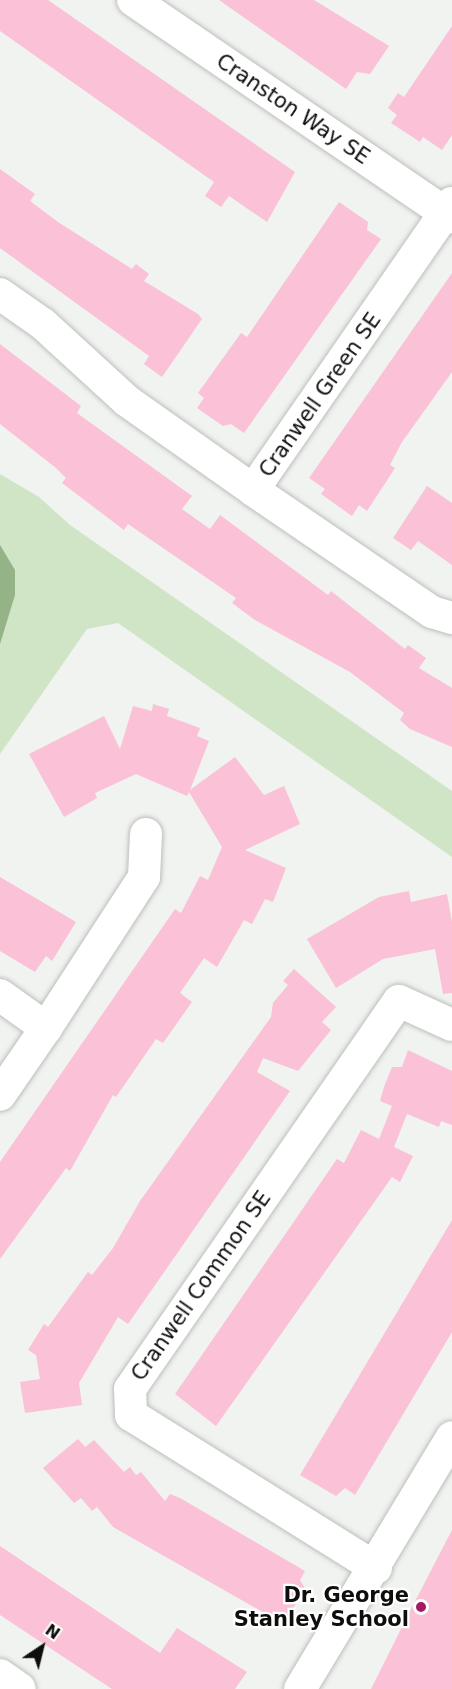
<!DOCTYPE html>
<style>
body{margin:0}
#map{position:relative;width:452px;height:1689px;overflow:hidden;background:#f0f3ef;font-family:"DejaVu Sans",sans-serif}
div>[style]{position:absolute}
[style*='--x']{left:calc(var(--x)*1px);top:calc(var(--y)*1px);width:calc(var(--w)*1px);rotate:calc(var(--a)*1deg)}
.green>*{inset:0;background:#cfe5c6}
.water>*{inset:0;background:#94b387}
.building>*{inset:0;background:#fac1d7}
.roads{filter:drop-shadow(0 0 2px #bcbfbb) drop-shadow(0 0 2px #bcbfbb)}
.minor>*{height:32px;margin:-16px;padding:0 16px;transform-origin:16px;border-radius:16px;background:#fff}
.dots>*{width:16px;height:16px;translate:-50% -50%;box-sizing:border-box;border:3px solid #fff;border-radius:50%}
span{translate:-50% -50%;white-space:nowrap;text-align:center;line-height:1.15;-webkit-text-stroke:4.5px #fff;paint-order:stroke}
.street-label{font-size:21px;color:#0e0f0d}
.poi-label{font-size:21px;color:#0e0f0d;font-weight:700}
.right{translate:-100% -50%;text-align:right}
.north{position:absolute;left:12px;top:1617px;width:60px;height:60px;-webkit-text-stroke:4px #fff;paint-order:stroke;rotate:35deg;font-size:16px;font-weight:700;line-height:24px;text-align:center;color:#0e0f0d}
.north::after{content:'';display:block;margin:auto;width:21px;height:27px;background:#0e0f0d;clip-path:polygon(50% 0,100% 100%,50% 72%,0 100%)}
</style>
<div id="map">
<div class="green">
<i style="clip-path:polygon(0 474px,39px 497px,70px 525px,452px 791px,452px 857px,118px 623px,87px 629px,0 754px)"></i>
</div>
<div class="water">
<i style="clip-path:polygon(0 545px,15px 570px,15px 595px,0 644px)"></i>
</div>
<div class="building">
<i style="clip-path:polygon(0 0,48px 0,295px 172px,267px 222px,229px 196px,221px 207px,205px 196px,214px 182px,0 31px)"></i>
<i style="clip-path:polygon(219px 0,314px 0,389px 46px,370px 74px,357px 72px,346px 89px)"></i>
<i style="clip-path:polygon(452px 26px,452px 135px,442px 150px,423px 137px,420px 142px,391px 123px,397px 115px,388px 108px,398px 93px,404px 97px)"></i>
<i style="clip-path:polygon(0 169px,35px 194px,30px 201px,58px 222px,132px 269px,136px 264px,149px 274px,144px 281px,198px 314px,202px 319px,162px 377px,144px 364px,149px 356px,0 248px)"></i>
<i style="clip-path:polygon(339px 202px,368px 222px,367px 230px,381px 239px,244px 433px,231px 424px,223px 426px,197px 408px,204px 398px,198px 393px,241px 333px,247px 337px)"></i>
<i style="clip-path:polygon(452px 273px,452px 372px,402px 442px,390px 465px,395px 468px,367px 511px,359px 505px,352px 516px,321px 494px,325px 489px,309px 478px)"></i>
<i style="clip-path:polygon(0 344px,81px 406px,77px 413px,192px 496px,182px 509px,210px 529px,220px 515px,328px 595px,331px 591px,405px 649px,408px 645px,426px 658px,419px 668px,452px 688px,452px 747px,410px 729px,400px 720px,404px 713px,350px 672px,255px 620px,232px 603px,236px 598px,128px 524px,124px 530px,62px 483px,66px 478px,56px 468px,0 424px)"></i>
<i style="clip-path:polygon(427px 486px,452px 503px,452px 565px,418px 541px,411px 550px,393px 538px)"></i>
<i style="clip-path:polygon(153px 704px,169px 709px,167px 716px,200px 728px,197px 736px,209px 741px,190px 790px,235px 757px,264px 795px,284px 786px,300px 824px,245px 850px,286px 868px,273px 902px,265px 899px,252px 924px,244px 920px,217px 967px,204px 958px,180px 993px,192px 1002px,163px 1043px,156px 1039px,116px 1097px,113px 1095px,70px 1171px,66px 1168px,0 1259px,0 1162px,175px 909px,181px 913px,200px 876px,208px 880px,222px 847px,189px 792px,187px 796px,136px 774px,95px 793px,97px 798px,64px 817px,29px 754px,104px 716px,120px 749px,133px 706px,152px 711px)"></i>
<i style="clip-path:polygon(0 877px,76px 922px,52px 961px,46px 956px,35px 972px,0 951px)"></i>
<i style="clip-path:polygon(409px 891px,411px 902px,447px 894px,452px 922px,452px 993px,443px 994px,435px 949px,383px 959px,336px 988px,307px 939px,379px 897px)"></i>
<i style="clip-path:polygon(294px 969px,336px 1007px,322px 1022px,331px 1030px,298px 1071px,263px 1058px,257px 1072px,290px 1091px,128px 1324px,118px 1317px,79px 1383px,82px 1405px,25px 1413px,20px 1382px,40px 1379px,36px 1355px,28px 1350px,44px 1324px,48px 1327px,88px 1272px,92px 1275px,113px 1248px,140px 1201px,271px 1017px,273px 1003px,288px 985px,283px 981px)"></i>
<i style="clip-path:polygon(408px 1050px,452px 1071px,452px 1125px,441px 1121px,439px 1127px,407px 1114px,394px 1147px,413px 1156px,400px 1182px,392px 1177px,216px 1426px,175px 1394px,337px 1159px,344px 1163px,361px 1130px,379px 1139px,392px 1106px,380px 1101px,384px 1087px,392px 1067px,402px 1067px)"></i>
<i style="clip-path:polygon(452px 1220px,452px 1332px,355px 1495px,345px 1488px,336px 1496px,300px 1475px)"></i>
<i style="clip-path:polygon(78px 1439px,85px 1447px,94px 1440px,124px 1472px,130px 1467px,136px 1475px,141px 1472px,165px 1501px,170px 1494px,180px 1498px,305px 1571px,300px 1580px,306px 1590px,282px 1623px,113px 1527px,97px 1507px,92px 1511px,81px 1498px,74px 1503px,43px 1468px)"></i>
<i style="clip-path:polygon(452px 1530px,452px 1689px,371px 1689px,409px 1613px)"></i>
<i style="clip-path:polygon(0 1546px,160px 1653px,177px 1628px,247px 1672px,235px 1689px,112px 1689px,0 1615px)"></i>
</div>
<div class="roads">
<div class="minor">
<i style="--x:133;--y:0;--w:386;--a:34.3"></i>
<i style="--x:0;--y:294;--w:52;--a:34.9"></i>
<i style="--x:43;--y:324;--w:114;--a:42.5"></i>
<i style="--x:127;--y:401;--w:154;--a:35.2"></i>
<i style="--x:253;--y:490;--w:349;--a:-55.3"></i>
<i style="--x:253;--y:490;--w:217;--a:34.3"></i>
<i style="--x:432;--y:612;--w:21;--a:17"></i>
<i style="--x:0;--y:995;--w:57;--a:35.7"></i>
<i style="--x:46;--y:1028;--w:81;--a:124.5"></i>
<i style="--x:46;--y:1028;--w:180;--a:-57"></i>
<i style="--x:144;--y:877;--w:43;--a:-87.3"></i>
<i style="--x:376;--y:1568;--w:289;--a:-148"></i>
<i style="--x:131;--y:1415;--w:26;--a:-92"></i>
<i style="--x:130;--y:1389;--w:472;--a:-55.3"></i>
<i style="--x:399;--y:1001;--w:58;--a:24.4"></i>
<i style="--x:0;--y:1675;--w:24;--a:35"></i>
<i style="--x:300;--y:1689;--w:294;--a:-58.9"></i>
</div>
</div>
<div class="dots">
<i style="left:421px;top:1607px;background:#a41b65"></i>
</div>
<div class="street-label">
<span style="left:293px;top:109px;rotate:34deg">Cranston Way SE</span>
<span style="left:320px;top:395px;rotate:-55deg">Cranwell Green SE</span>
<span style="left:201px;top:1286px;rotate:-55deg">Cranwell Common SE</span>
</div>
<div class="poi-label">
<span class="right" style="left:409px;top:1607px">Dr. George<br>Stanley School</span>
</div>
<div class="north">N</div>
</div>
